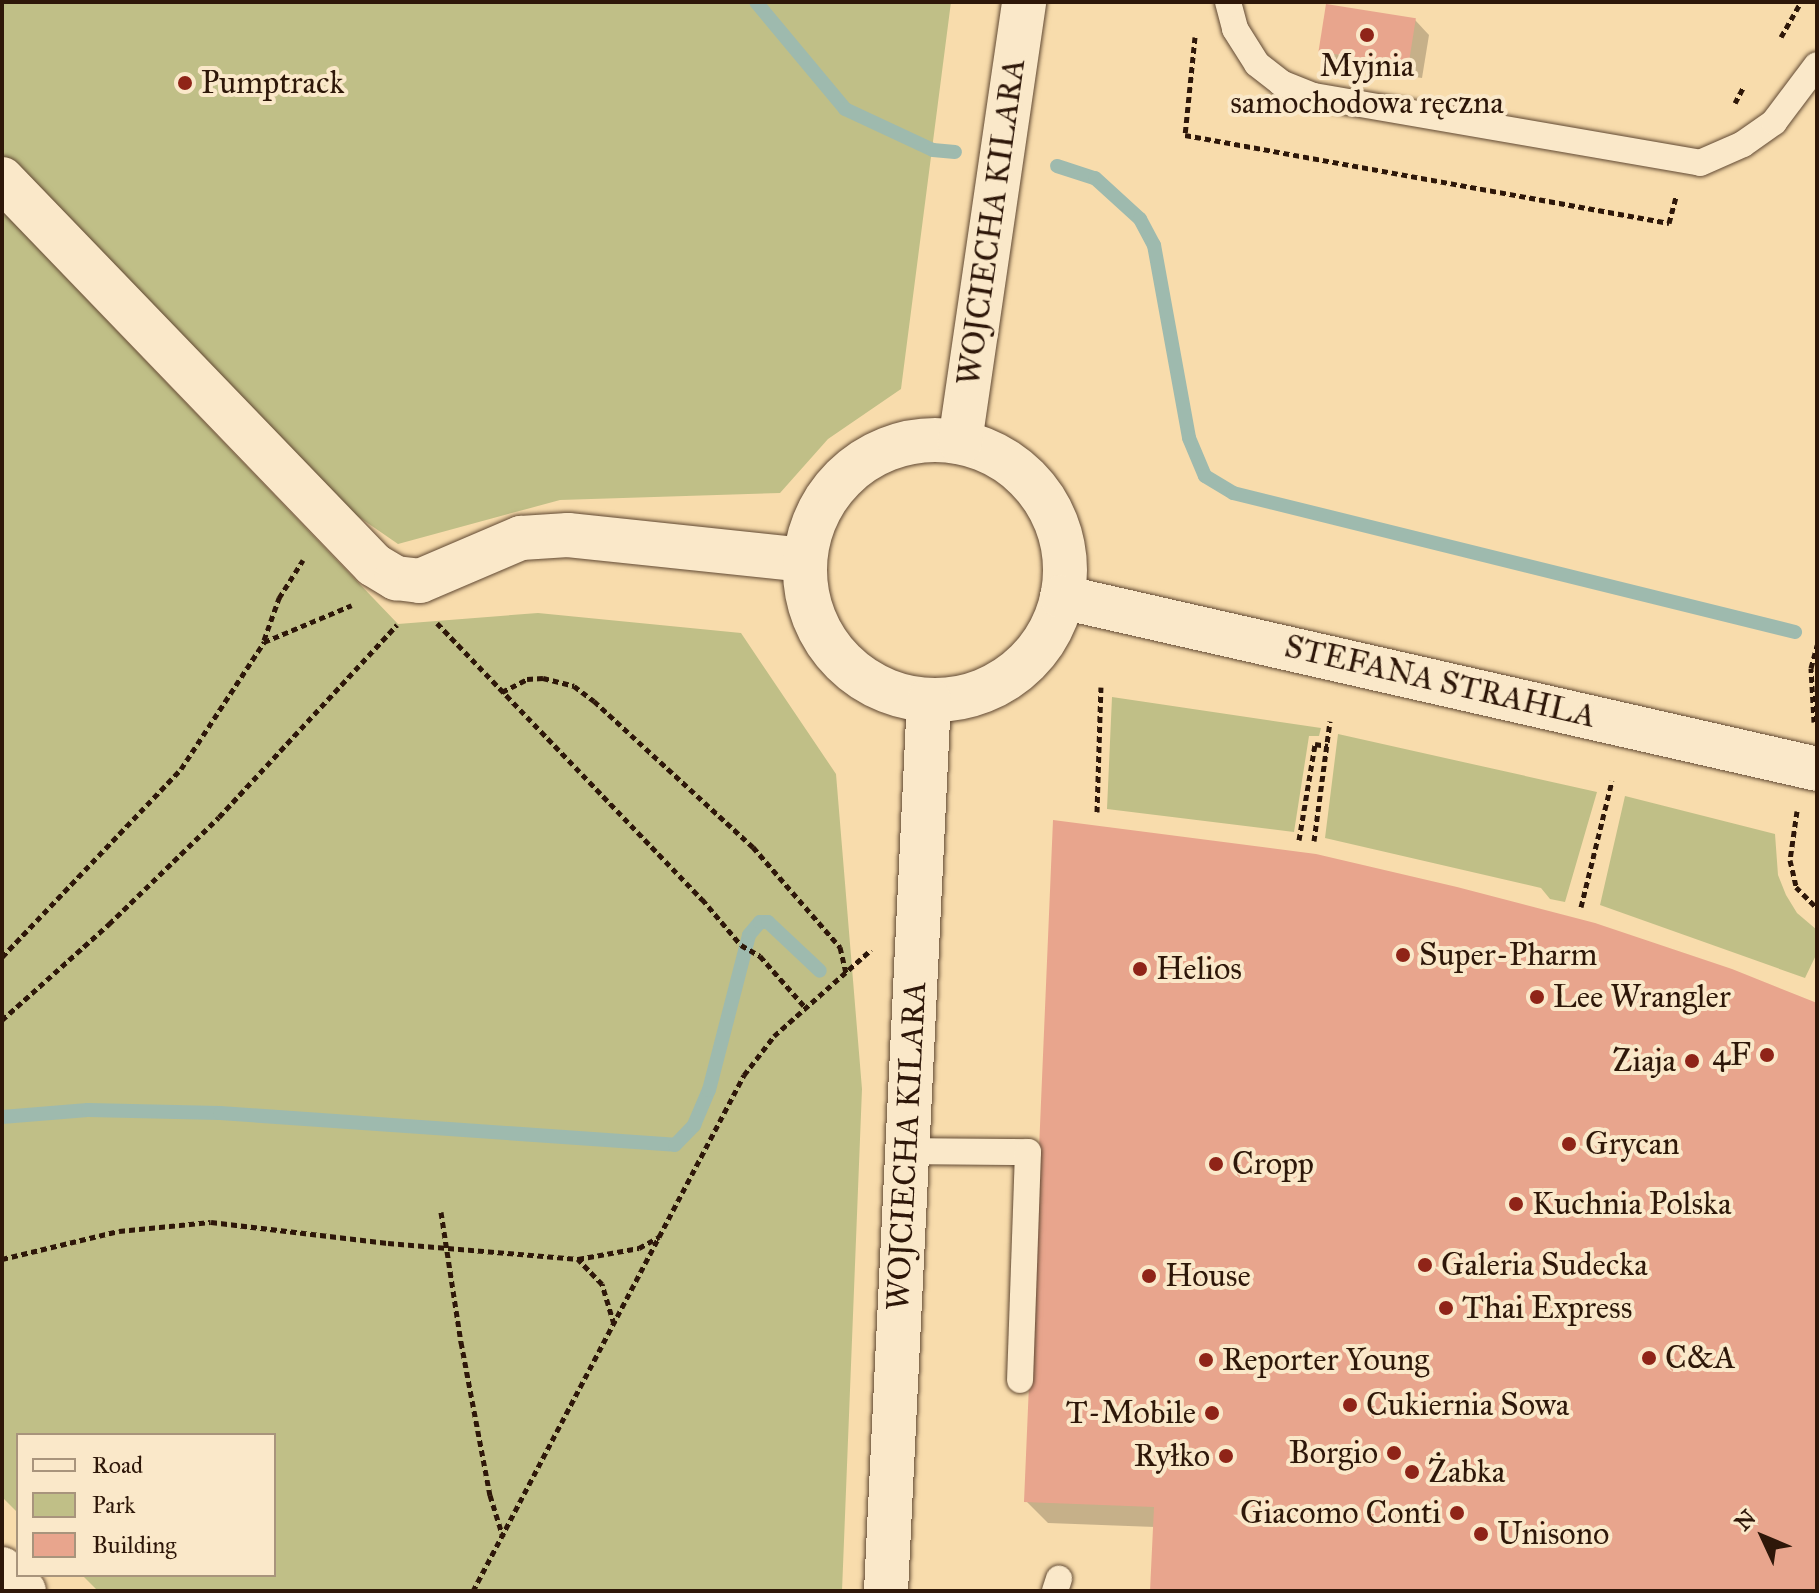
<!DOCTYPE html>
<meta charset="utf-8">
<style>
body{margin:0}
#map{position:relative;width:1819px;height:1593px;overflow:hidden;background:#f8dcac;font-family:"IM FELL Great Primer",serif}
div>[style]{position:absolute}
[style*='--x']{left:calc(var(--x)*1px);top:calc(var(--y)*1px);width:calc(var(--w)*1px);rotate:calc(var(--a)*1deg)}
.green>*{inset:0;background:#c0bf87}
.shadow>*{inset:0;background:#0003}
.stream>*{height:14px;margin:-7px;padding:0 7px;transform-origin:7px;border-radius:7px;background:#9ebaae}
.building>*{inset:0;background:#e8a58d;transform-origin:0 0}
.path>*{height:5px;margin-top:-2.5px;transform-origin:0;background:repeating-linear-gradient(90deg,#2e1709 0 6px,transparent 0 10px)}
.roads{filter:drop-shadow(0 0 2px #604832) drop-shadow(0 0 2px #604832)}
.service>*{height:26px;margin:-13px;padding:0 13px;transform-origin:13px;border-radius:13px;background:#fae8c9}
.minor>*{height:44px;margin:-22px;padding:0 22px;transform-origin:22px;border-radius:22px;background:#fae8c9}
.minor>.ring{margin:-22px;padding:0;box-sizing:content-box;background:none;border:44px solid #fae8c9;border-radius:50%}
.dots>*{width:22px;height:22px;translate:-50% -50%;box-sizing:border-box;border:4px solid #fae8c9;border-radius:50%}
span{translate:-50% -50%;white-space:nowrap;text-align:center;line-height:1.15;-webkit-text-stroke:8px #fae8c9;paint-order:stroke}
.poi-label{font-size:32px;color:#2e1709}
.left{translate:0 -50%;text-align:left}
.right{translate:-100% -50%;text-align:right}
.street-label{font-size:32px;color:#2e1709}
.frame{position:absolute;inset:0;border:4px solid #2e1709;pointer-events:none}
.legend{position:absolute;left:16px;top:1433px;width:260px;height:144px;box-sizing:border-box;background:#fae8c9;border:2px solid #a8947c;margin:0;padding:10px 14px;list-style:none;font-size:24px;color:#2e1709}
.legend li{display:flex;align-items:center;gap:16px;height:40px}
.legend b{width:40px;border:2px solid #a8947c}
.north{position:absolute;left:1723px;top:1497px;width:80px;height:80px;-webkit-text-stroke:6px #fae8c9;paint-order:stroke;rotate:314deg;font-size:22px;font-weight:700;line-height:32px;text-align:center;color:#2e1709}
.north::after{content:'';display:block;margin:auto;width:28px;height:36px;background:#2e1709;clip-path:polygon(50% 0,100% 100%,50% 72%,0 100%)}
</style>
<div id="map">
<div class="green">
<i style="clip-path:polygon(2px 2px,951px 2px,901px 389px,828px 439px,780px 493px,560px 500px,398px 544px,353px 513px,2px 156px)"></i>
<i style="clip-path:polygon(2px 211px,398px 624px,538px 613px,741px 633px,836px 774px,862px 1089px,842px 1591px,98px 1591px,82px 1575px,274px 1575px,274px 1435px,18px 1435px,18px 1513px,2px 1497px)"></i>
<i style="clip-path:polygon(1112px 697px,1321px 728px,1319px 736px,1309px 736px,1294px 832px,1107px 809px)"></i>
<i style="clip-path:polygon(1338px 734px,1597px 792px,1565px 902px,1550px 899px,1541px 888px,1325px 838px)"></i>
<i style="clip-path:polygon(1625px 796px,1775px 834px,1778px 875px,1786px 895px,1797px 913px,1817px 930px,1817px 953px,1805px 978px,1600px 905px)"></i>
</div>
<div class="shadow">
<i style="clip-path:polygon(1415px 20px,1429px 35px,1422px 78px,1335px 65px,1320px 50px)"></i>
<i style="clip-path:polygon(1817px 1006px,1817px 1591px,1153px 1591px,1155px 1527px,1048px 1523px,1026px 1501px)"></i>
</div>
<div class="stream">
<i style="--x:756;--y:2;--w:139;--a:50.2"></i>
<i style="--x:845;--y:109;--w:97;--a:25"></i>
<i style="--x:933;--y:150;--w:22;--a:5"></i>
<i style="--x:1057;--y:166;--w:40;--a:18"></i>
<i style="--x:1095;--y:178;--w:61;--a:42.3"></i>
<i style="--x:1140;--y:219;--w:30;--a:62"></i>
<i style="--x:1154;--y:245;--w:196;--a:79.7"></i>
<i style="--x:1189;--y:438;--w:41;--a:67.2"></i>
<i style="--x:1205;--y:476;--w:33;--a:31"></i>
<i style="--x:1233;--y:493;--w:579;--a:13.89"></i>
<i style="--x:2;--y:1117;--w:86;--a:-4.7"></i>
<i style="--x:88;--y:1110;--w:132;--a:1.3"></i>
<i style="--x:220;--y:1113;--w:456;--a:4"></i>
<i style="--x:675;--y:1145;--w:28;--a:-46"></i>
<i style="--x:694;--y:1125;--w:38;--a:-67"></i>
<i style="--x:709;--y:1090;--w:160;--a:-75.5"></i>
<i style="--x:749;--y:935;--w:17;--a:-50"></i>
<i style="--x:760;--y:922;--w:8;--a:0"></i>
<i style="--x:768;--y:922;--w:71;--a:43.3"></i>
</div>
<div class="building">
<i style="left:1326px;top:4px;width:91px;height:48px;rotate:9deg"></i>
<i style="clip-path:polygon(1053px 820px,1316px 854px,1457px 887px,1595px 923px,1732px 969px,1817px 1003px,1817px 1591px,1150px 1591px,1154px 1507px,1024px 1502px)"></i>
</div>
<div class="path">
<i style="--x:1195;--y:37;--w:99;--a:95.8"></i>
<i style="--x:1185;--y:135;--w:492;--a:10.3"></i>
<i style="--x:1669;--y:223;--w:27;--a:-75"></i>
<i style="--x:1781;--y:37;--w:40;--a:-60.3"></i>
<i style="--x:1735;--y:103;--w:19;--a:-62"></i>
<i style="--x:437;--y:623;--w:383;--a:46.2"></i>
<i style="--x:702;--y:899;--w:60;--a:49.7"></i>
<i style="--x:741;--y:945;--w:22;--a:30"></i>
<i style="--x:760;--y:956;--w:68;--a:48.6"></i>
<i style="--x:264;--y:640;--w:45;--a:-70.3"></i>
<i style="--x:279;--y:598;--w:45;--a:-57.7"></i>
<i style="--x:502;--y:692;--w:28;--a:-27"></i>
<i style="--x:527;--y:679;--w:16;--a:-4"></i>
<i style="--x:543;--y:678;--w:32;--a:14"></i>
<i style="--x:574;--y:686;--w:25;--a:37"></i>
<i style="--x:594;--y:701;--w:216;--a:42.6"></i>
<i style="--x:753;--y:847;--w:133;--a:49"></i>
<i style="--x:840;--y:947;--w:27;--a:77"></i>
<i style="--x:1814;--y:722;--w:54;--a:-93.2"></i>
<i style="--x:1811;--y:668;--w:24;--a:-75"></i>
<i style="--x:1797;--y:811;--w:49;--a:98.1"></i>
<i style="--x:1790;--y:860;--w:28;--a:77"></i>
<i style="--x:1796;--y:887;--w:30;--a:45"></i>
<i style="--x:1097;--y:812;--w:125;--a:-88.2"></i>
<i style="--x:1299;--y:840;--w:97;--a:-80.5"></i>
<i style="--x:1315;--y:744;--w:13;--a:9"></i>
<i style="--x:1314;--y:841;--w:121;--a:-82.4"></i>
<i style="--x:1581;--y:907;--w:130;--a:-76.2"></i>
<i style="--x:2;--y:957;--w:260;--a:-46.4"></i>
<i style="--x:181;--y:769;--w:152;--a:-56.8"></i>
<i style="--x:264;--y:642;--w:95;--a:-22.8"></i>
<i style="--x:2;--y:1020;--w:144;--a:-41.9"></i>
<i style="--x:109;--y:924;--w:153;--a:-44.2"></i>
<i style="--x:219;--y:817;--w:262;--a:-47.2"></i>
<i style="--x:441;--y:1212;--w:132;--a:81.3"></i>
<i style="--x:461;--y:1342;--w:156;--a:79.3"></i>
<i style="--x:490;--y:1495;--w:44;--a:72.8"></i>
<i style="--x:2;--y:1259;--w:120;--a:-13.5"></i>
<i style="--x:119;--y:1231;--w:92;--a:-5.6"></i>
<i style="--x:211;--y:1222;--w:178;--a:6.8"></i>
<i style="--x:388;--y:1243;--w:191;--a:4.8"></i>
<i style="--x:614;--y:1324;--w:42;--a:-106.7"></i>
<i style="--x:602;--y:1284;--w:35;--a:-134"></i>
<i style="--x:578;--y:1259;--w:62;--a:-10.2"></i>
<i style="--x:639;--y:1248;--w:23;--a:-29"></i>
<i style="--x:473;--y:1591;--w:583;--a:-62.29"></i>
<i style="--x:744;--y:1075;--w:49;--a:-52.4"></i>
<i style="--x:774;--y:1036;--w:130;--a:-41.6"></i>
</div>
<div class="roads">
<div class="service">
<i style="--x:1228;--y:2;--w:28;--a:75"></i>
<i style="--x:1235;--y:29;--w:41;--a:57.8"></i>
<i style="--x:1257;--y:64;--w:31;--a:38"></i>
<i style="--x:1281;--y:83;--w:35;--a:22"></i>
<i style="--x:1314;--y:96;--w:392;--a:9.8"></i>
<i style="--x:1700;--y:163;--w:47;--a:-23.8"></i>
<i style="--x:1743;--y:144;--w:38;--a:-35"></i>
<i style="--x:1774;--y:122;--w:71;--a:-53"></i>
<i style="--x:907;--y:1151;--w:121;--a:0.5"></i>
<i style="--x:1028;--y:1152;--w:228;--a:92"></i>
<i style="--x:1055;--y:1591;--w:13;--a:-72"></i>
</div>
<div class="minor">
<i style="--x:2;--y:179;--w:536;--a:46.06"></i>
<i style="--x:374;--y:565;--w:26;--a:31"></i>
<i style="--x:396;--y:578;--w:24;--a:7"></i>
<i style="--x:420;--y:581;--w:110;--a:-23.1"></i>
<i style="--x:521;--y:538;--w:47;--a:-3.7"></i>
<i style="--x:568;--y:535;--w:237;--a:6"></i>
<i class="ring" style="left:805px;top:440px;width:216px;height:216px"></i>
<i style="--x:960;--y:442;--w:445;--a:-81.7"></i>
<i style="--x:1062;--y:597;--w:774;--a:12.83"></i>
<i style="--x:2;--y:1569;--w:31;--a:45"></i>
<i style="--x:886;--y:1591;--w:892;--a:-87.24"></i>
</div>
</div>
<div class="dots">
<i style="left:1367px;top:35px;background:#8f2418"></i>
<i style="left:185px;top:83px;background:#8f2418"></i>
<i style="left:1403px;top:955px;background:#8f2418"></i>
<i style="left:1140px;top:969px;background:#8f2418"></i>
<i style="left:1537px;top:997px;background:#8f2418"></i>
<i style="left:1767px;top:1055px;background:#8f2418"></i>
<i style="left:1692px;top:1061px;background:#8f2418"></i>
<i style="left:1569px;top:1144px;background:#8f2418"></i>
<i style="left:1216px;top:1164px;background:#8f2418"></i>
<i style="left:1516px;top:1204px;background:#8f2418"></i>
<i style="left:1425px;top:1265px;background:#8f2418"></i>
<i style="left:1149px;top:1276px;background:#8f2418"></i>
<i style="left:1446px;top:1308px;background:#8f2418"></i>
<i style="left:1649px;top:1358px;background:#8f2418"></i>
<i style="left:1206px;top:1360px;background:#8f2418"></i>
<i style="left:1350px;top:1405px;background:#8f2418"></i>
<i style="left:1212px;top:1413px;background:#8f2418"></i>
<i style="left:1394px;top:1453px;background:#8f2418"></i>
<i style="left:1226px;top:1456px;background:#8f2418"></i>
<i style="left:1412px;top:1472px;background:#8f2418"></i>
<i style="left:1457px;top:1513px;background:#8f2418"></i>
<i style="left:1481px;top:1534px;background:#8f2418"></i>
</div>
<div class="poi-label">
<span style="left:1367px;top:85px">Myjnia<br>samochodowa ręczna</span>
<span class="left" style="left:201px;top:83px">Pumptrack</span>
<span class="left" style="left:1419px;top:955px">Super-Pharm</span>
<span class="left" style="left:1156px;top:969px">Helios</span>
<span class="left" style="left:1553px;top:997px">Lee Wrangler</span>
<span class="right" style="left:1751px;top:1055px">4F</span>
<span class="right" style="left:1676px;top:1061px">Ziaja</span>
<span class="left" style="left:1585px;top:1144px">Grycan</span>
<span class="left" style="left:1232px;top:1164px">Cropp</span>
<span class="left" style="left:1532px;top:1204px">Kuchnia Polska</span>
<span class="left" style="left:1441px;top:1265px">Galeria Sudecka</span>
<span class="left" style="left:1165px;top:1276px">House</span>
<span class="left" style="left:1462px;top:1308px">Thai Express</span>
<span class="left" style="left:1665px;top:1358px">C&amp;A</span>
<span class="left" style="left:1222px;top:1360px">Reporter Young</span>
<span class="left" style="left:1366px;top:1405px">Cukiernia Sowa</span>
<span class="right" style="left:1196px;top:1413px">T-Mobile</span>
<span class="right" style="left:1378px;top:1453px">Borgio</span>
<span class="right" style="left:1210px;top:1456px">Ryłko</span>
<span class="left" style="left:1428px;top:1472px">Żabka</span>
<span class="right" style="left:1441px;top:1513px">Giacomo Conti</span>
<span class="left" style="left:1497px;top:1534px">Unisono</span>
</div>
<div class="street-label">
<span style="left:992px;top:222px;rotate:-82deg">WOJCIECHA KILARA</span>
<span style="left:1440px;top:682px;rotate:13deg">STEFANA STRAHLA</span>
<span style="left:907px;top:1146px;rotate:-87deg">WOJCIECHA KILARA</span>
</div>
<div class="frame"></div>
<ul class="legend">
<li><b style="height:10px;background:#fae8c9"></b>Road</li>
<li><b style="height:22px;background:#c0bf87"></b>Park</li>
<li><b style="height:22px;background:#e8a58d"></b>Building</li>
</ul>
<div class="north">N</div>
</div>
